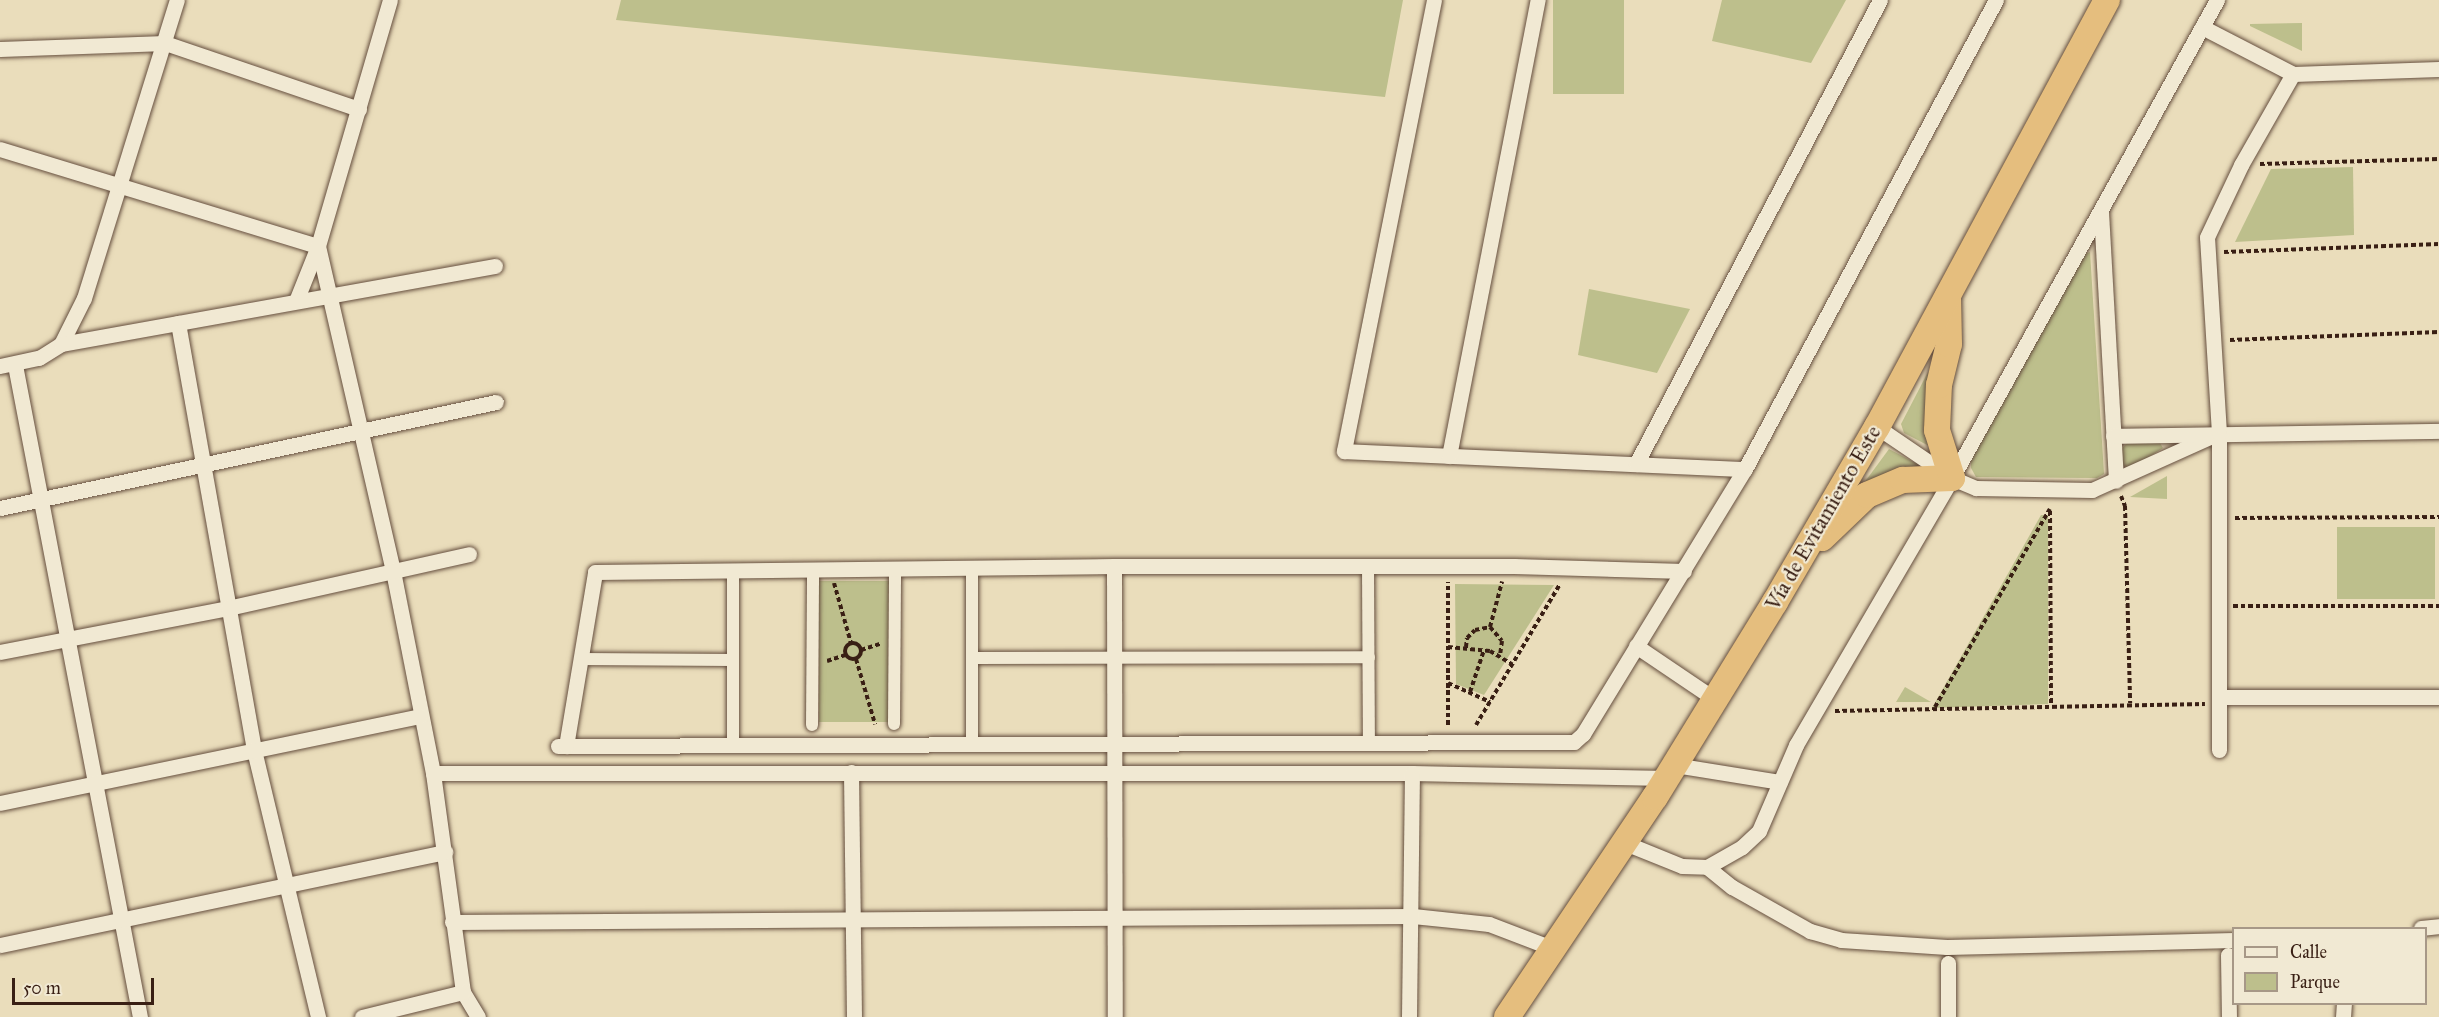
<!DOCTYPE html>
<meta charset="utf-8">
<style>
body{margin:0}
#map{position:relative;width:2439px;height:1017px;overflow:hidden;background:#eaddbb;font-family:"IM FELL Great Primer",serif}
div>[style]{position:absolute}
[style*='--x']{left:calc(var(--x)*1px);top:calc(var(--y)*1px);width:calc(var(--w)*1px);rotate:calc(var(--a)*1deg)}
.green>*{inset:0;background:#bdbf8c;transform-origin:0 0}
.path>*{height:4px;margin-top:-2px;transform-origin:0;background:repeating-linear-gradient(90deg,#391f14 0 4.5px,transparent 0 7.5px)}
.path>.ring{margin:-2px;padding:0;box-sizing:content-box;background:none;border:4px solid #391f14;border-radius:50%}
.roads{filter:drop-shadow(0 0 2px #654e3e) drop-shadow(0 0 2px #654e3e)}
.pedestrian>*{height:12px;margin:-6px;padding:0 6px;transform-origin:6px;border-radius:6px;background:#f1e9d3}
.minor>*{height:15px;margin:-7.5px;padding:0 7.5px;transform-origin:7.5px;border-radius:7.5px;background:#f1e9d3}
.trunk>*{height:26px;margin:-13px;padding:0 13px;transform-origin:13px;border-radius:13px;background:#e5be7e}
span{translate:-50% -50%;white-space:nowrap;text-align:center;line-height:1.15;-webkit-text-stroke:4.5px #f1e9d3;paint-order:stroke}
.street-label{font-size:21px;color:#391f14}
.legend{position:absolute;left:2232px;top:927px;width:195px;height:78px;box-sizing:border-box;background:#f1e9d3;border:2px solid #a79887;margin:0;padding:8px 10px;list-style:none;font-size:18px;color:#391f14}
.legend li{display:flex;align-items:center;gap:12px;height:30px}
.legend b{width:30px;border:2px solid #a79887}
.scale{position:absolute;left:12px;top:978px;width:142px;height:27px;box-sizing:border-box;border:3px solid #391f14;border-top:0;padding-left:8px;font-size:18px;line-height:21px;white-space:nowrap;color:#391f14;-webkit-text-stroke:4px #f1e9d3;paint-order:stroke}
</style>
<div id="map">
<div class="green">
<i style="clip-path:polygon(621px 0,1403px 0,1385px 97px,616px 20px)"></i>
<i style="left:1553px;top:0;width:71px;height:94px"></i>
<i style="clip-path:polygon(1722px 0,1846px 0,1811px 63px,1712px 41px)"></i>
<i style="clip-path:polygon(2302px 23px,2302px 51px,2250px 26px,2250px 24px)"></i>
<i style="clip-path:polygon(2353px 167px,2354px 235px,2235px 242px,2271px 169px)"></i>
<i style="clip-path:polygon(2090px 252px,2104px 474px,2097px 478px,1976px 477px,1971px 468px,1971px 456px,2081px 255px)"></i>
<i style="clip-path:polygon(1589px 289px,1690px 309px,1657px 373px,1578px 355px)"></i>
<i style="clip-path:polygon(1928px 372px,1934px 375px,1933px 448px,1904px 433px,1901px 424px)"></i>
<i style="clip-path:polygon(2127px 443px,2160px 443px,2163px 448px,2132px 468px,2122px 466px,2118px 453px)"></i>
<i style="clip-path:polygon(1889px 449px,1923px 467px,1864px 483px)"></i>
<i style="clip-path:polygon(2167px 476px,2167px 499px,2130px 497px)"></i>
<i style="clip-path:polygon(2041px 515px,2048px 515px,2048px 704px,1932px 708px)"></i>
<i style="left:2337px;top:527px;width:98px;height:72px"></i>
<i style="left:819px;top:581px;width:70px;height:141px"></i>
<i style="clip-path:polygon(1455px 584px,1554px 585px,1484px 695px,1456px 684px)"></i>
<i style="clip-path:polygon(1905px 687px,1931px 702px,1896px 702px)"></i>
</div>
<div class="path">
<i style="--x:2260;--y:164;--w:179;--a:-1.6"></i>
<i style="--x:2224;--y:252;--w:215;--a:-2.1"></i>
<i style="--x:2230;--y:340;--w:209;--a:-2.2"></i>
<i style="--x:2121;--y:496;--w:11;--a:68"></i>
<i style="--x:2125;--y:506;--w:197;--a:88.5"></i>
<i style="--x:2050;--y:511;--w:194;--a:89.7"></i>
<i style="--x:2235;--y:518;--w:204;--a:-0.3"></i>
<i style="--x:834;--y:583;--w:62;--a:74.2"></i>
<i style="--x:2233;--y:606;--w:206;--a:0"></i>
<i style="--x:1490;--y:627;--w:47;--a:-75.1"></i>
<i class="ring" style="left:845px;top:643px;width:12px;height:12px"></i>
<i style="--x:1448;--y:647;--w:42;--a:5.4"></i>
<i style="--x:1490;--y:651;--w:26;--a:31"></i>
<i style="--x:1466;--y:647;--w:9;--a:-84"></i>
<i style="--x:1467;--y:638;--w:11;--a:-45"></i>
<i style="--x:1475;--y:630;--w:15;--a:-11"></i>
<i style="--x:1490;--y:627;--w:18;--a:49"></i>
<i style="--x:1502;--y:641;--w:15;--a:98"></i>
<i style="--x:861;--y:650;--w:20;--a:-18"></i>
<i style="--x:856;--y:659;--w:68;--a:73.7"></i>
<i style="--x:827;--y:661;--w:19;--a:-18"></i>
<i style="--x:1448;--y:683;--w:46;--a:24.3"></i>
<i style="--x:1470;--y:692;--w:44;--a:-71.6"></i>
<i style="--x:1935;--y:707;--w:229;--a:-59.9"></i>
<i style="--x:1835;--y:711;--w:370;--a:-1.1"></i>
<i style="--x:1448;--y:725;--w:143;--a:-90"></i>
<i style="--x:1476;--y:725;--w:164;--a:-59.2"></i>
</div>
<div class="roads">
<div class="pedestrian">
<i style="--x:1368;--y:566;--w:178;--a:89.7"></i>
<i style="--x:972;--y:568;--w:176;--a:90"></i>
<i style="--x:972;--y:658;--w:397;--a:-0.1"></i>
<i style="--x:580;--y:659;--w:153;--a:0.4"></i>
<i style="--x:894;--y:724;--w:155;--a:-89.6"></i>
<i style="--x:812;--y:725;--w:156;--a:-89.6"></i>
<i style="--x:733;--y:745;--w:175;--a:-90"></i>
</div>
<div class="minor">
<i style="--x:1434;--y:0;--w:460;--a:101.3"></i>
<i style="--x:1344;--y:451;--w:401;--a:2.6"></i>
<i style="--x:2202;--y:27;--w:102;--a:27.3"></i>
<i style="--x:2293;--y:74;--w:146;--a:-2"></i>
<i style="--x:0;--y:49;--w:165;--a:-2.1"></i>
<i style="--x:165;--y:43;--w:205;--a:18.8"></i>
<i style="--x:0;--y:149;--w:332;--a:17"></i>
<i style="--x:318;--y:246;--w:334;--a:77"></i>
<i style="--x:393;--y:571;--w:206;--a:78.8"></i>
<i style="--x:433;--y:773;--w:221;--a:82.2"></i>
<i style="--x:463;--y:992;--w:29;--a:59"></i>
<i style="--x:2101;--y:212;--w:269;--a:86.8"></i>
<i style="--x:296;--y:301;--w:59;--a:-68.2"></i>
<i style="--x:318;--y:246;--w:256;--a:-73.7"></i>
<i style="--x:178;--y:323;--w:434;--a:79.9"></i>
<i style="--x:254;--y:750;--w:275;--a:76.5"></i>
<i style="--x:61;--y:344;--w:51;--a:-63.4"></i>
<i style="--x:84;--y:298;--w:312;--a:-72.7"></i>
<i style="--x:15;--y:365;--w:664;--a:79.15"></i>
<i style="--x:0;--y:366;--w:40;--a:-12"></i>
<i style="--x:39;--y:358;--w:26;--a:-32"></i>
<i style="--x:61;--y:344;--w:441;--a:-10.2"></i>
<i style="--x:1877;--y:427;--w:91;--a:34.2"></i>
<i style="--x:1952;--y:478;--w:26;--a:23"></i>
<i style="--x:1976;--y:488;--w:116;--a:1"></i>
<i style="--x:2092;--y:490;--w:139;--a:-24.2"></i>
<i style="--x:2113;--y:436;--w:326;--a:-0.9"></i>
<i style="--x:1449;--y:456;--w:465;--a:-79"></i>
<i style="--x:1636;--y:464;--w:524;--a:-62.26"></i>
<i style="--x:0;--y:508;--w:507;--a:-12.06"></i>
<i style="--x:1114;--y:566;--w:451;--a:89.9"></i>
<i style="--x:1636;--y:646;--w:97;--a:34"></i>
<i style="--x:0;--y:652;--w:232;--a:-10.9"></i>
<i style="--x:228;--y:608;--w:247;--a:-12.6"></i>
<i style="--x:2219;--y:697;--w:220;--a:0"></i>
<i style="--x:558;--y:746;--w:1016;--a:-0.23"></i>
<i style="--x:1574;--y:742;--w:12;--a:-42"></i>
<i style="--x:1583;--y:734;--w:311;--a:-58.6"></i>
<i style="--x:1745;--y:469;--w:532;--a:-61.85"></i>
<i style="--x:566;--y:746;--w:176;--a:-80.5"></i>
<i style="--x:595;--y:572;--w:519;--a:-0.66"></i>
<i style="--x:1114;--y:566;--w:400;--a:0"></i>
<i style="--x:1514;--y:566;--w:170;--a:1.7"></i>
<i style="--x:2219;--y:750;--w:317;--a:-90"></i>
<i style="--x:2219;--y:433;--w:196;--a:-93.5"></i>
<i style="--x:2207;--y:237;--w:80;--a:-64.7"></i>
<i style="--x:2241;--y:165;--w:105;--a:-60.3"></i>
<i style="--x:1675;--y:765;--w:106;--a:9.2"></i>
<i style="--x:851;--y:772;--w:245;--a:89.3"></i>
<i style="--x:433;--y:773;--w:979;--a:0"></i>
<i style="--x:1412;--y:773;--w:255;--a:1.1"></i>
<i style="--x:0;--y:803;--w:429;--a:-11.7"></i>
<i style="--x:1625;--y:843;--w:61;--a:22"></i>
<i style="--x:1682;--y:866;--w:25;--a:2"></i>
<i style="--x:1707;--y:867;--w:40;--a:-29.7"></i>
<i style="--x:1742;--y:847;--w:23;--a:-43"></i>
<i style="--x:1759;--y:831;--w:94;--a:-66.7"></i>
<i style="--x:1796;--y:745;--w:309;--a:-59.7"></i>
<i style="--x:1952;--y:478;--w:547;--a:-61"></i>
<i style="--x:1707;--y:867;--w:32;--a:39"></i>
<i style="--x:1732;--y:887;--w:90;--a:29.4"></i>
<i style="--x:1810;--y:931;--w:32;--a:16"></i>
<i style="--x:1841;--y:940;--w:106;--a:3.8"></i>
<i style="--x:1947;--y:947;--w:287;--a:-1.4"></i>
<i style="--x:452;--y:922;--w:961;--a:-0.36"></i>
<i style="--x:1413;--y:916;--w:76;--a:6"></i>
<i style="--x:1489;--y:924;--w:70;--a:21"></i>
<i style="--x:2421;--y:928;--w:18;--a:-6"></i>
<i style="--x:0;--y:945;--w:455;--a:-11.8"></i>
<i style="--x:2228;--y:955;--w:62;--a:89.1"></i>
<i style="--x:362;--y:1017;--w:104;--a:-13.9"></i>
<i style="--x:1409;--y:1017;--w:244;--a:-89.3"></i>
<i style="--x:1948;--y:1017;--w:54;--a:-90"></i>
<i style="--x:2343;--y:1017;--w:13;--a:-86"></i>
</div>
<div class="trunk">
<i style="--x:1822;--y:538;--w:62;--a:-43.7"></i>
<i style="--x:1867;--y:495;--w:39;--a:-23"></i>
<i style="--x:1903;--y:480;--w:49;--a:-2.3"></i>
<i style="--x:1952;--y:478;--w:50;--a:-107.4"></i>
<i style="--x:1937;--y:430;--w:45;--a:-87.5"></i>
<i style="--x:1939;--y:385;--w:42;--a:-76.3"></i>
<i style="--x:1949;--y:344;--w:48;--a:-91.2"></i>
<i style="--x:1507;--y:1017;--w:265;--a:-56.1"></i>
<i style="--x:1655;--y:797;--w:229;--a:-58.4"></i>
<i style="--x:1775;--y:602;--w:203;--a:-59.8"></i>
<i style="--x:1877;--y:427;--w:485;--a:-61.7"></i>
</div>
</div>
<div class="street-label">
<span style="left:1823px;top:518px;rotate:-60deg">Vía de Evitamiento Este</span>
</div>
<ul class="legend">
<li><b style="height:8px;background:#f1e9d3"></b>Calle</li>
<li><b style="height:16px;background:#bdbf8c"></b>Parque</li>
</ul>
<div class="scale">50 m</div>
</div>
